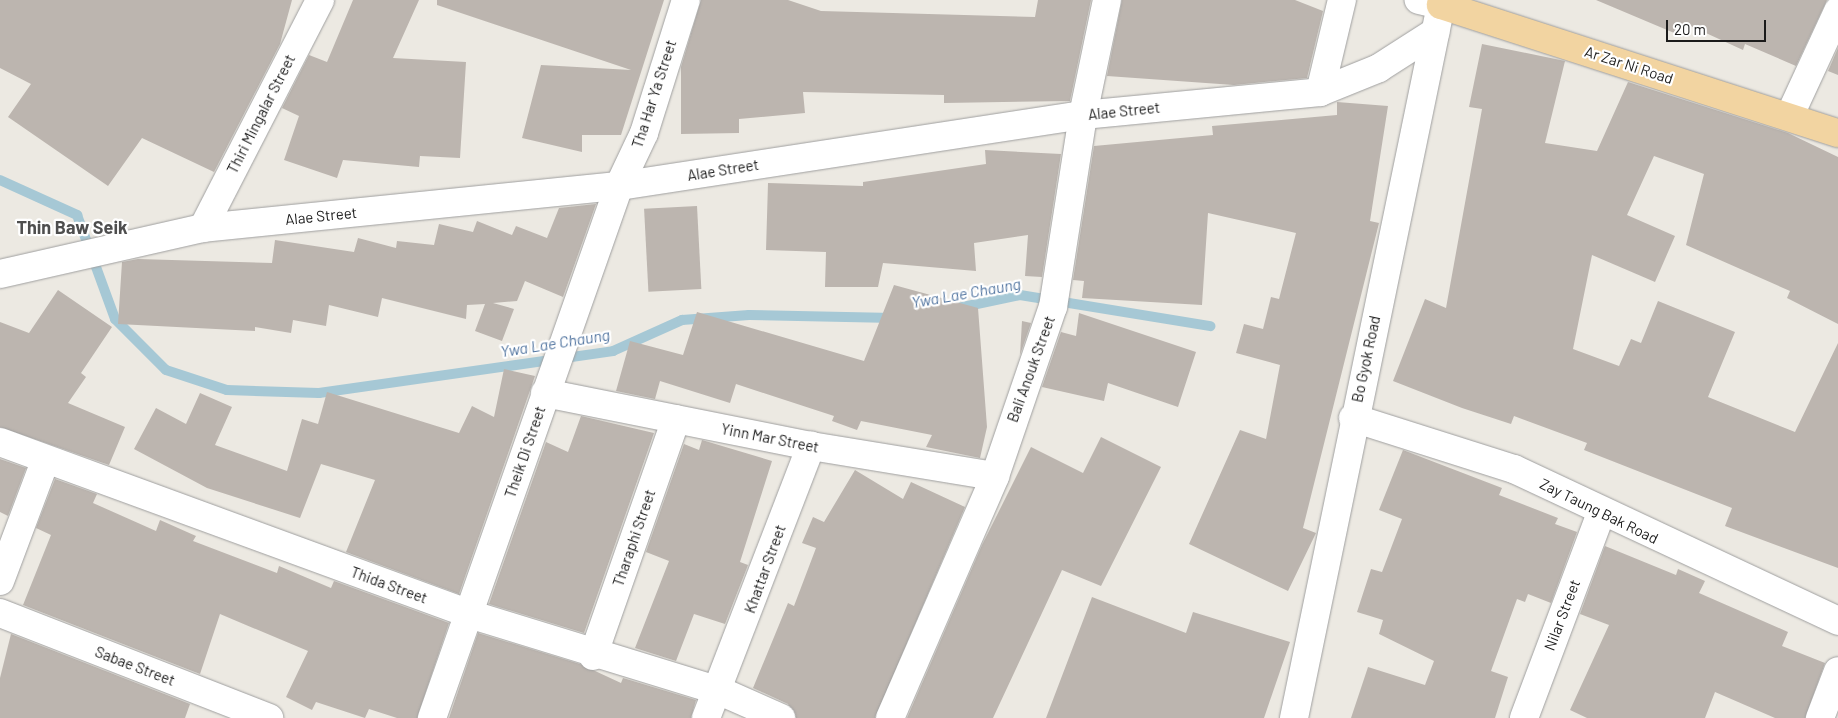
<!DOCTYPE html>
<style>
body{margin:0}
#map{position:relative;width:1838px;height:718px;overflow:hidden;background:#ece9e2;font-family:Barlow,sans-serif}
div>[style]{position:absolute}
[style*='--x']{left:calc(var(--x)*1px);top:calc(var(--y)*1px);width:calc(var(--w)*1px);rotate:calc(var(--a)*1deg)}
.stream>*{height:10px;margin:-5px;padding:0 5px;transform-origin:5px;border-radius:5px;background:#a6c8d5}
.building>*{inset:0;background:#bcb5af;transform-origin:0 0}
.roads{filter:drop-shadow(0 0 1px #9f9f9f) drop-shadow(0 0 1px #9f9f9f)}
.minor>*{height:28px;margin:-14px;padding:0 14px;transform-origin:14px;border-radius:14px;background:#fff}
.major>*{height:28px;margin:-14px;padding:0 14px;transform-origin:14px;border-radius:14px;background:#f2d4a1}
span{translate:-50% -50%;white-space:nowrap;text-align:center;line-height:1.15;-webkit-text-stroke:4.5px #fff;paint-order:stroke}
.street-label{font-size:15px;color:#1b1b1b}
.water-label{font-size:16px;color:#5275a0;font-style:italic}
.quarter-label{font-size:18px;color:#4e4e4e;font-weight:700}
.scale{position:absolute;left:1666px;top:20px;width:100px;height:22px;box-sizing:border-box;border:2px solid #1b1b1b;border-top:0;padding-left:6px;font-size:15px;line-height:18px;white-space:nowrap;color:#1b1b1b;-webkit-text-stroke:4px #fff;paint-order:stroke}
</style>
<div id="map">
<div class="stream">
<i style="--x:0;--y:180;--w:85;--a:24.4"></i>
<i style="--x:77;--y:215;--w:111;--a:69.9"></i>
<i style="--x:115;--y:319;--w:72;--a:45"></i>
<i style="--x:166;--y:370;--w:64;--a:18.2"></i>
<i style="--x:227;--y:390;--w:92;--a:1.9"></i>
<i style="--x:319;--y:393;--w:297;--a:-8.1"></i>
<i style="--x:613;--y:351;--w:76;--a:-24.2"></i>
<i style="--x:682;--y:320;--w:67;--a:-4.3"></i>
<i style="--x:749;--y:315;--w:145;--a:1.2"></i>
<i style="--x:958;--y:308;--w:63;--a:-11.8"></i>
<i style="--x:1020;--y:295;--w:193;--a:9.3"></i>
</div>
<div class="building">
<i style="clip-path:polygon(0 0,292px 0,280px 44px,214px 172px,142px 138px,108px 186px,8px 117px,31px 84px,0 68px)"></i>
<i style="clip-path:polygon(353px 0,419px 0,393px 58px,466px 62px,460px 158px,420px 156px,419px 167px,343px 160px,337px 178px,284px 160px,299px 116px,282px 108px,309px 55px,327px 62px)"></i>
<i style="clip-path:polygon(437px 0,664px 0,621px 135px,582px 135px,582px 152px,522px 138px,541px 65px,631px 70px,437px 5px)"></i>
<i style="clip-path:polygon(701px 0,788px 0,821px 11px,1035px 17px,1038px 0,1091px 0,1070px 101px,944px 103px,944px 95px,803px 92px,805px 113px,739px 119px,739px 133px,681px 134px,681px 67px)"></i>
<i style="clip-path:polygon(1122px 0,1295px 0,1323px 11px,1307px 78px,1234px 85px,1107px 76px)"></i>
<i style="clip-path:polygon(1596px 0,1827px 0,1796px 66px,1745px 44px,1743px 50px,1684px 23px,1679px 35px)"></i>
<i style="clip-path:polygon(1482px 44px,1565px 61px,1545px 143px,1597px 151px,1628px 82px,1788px 133px,1838px 157px,1838px 324px,1787px 298px,1790px 291px,1686px 245px,1704px 174px,1654px 156px,1627px 215px,1675px 236px,1655px 282px,1592px 255px,1573px 349px,1619px 366px,1631px 339px,1641px 343px,1658px 301px,1735px 332px,1708px 397px,1795px 432px,1838px 343px,1838px 568px,1725px 526px,1732px 508px,1584px 450px,1587px 443px,1514px 416px,1511px 424px,1462px 408px,1393px 381px,1425px 299px,1446px 308px,1482px 109px,1469px 107px)"></i>
<i style="clip-path:polygon(1838px 48px,1838px 75px,1828px 71px)"></i>
<i style="clip-path:polygon(1337px 102px,1388px 106px,1370px 221px,1379px 223px,1303px 528px,1316px 533px,1288px 591px,1189px 544px,1240px 430px,1266px 439px,1280px 365px,1236px 353px,1244px 324px,1263px 329px,1271px 297px,1279px 299px,1296px 233px,1208px 213px,1202px 305px,1082px 298px,1084px 281px,1073px 280px,1094px 146px,1213px 135px,1212px 126px,1337px 115px)"></i>
<i style="clip-path:polygon(985px 150px,1061px 154px,1042px 277px,1025px 276px,1028px 235px,974px 243px,976px 271px,883px 263px,878px 287px,825px 287px,826px 252px,766px 250px,768px 183px,863px 186px,863px 182px,986px 164px)"></i>
<i style="clip-path:polygon(596px 204px,563px 297px,525px 281px,517px 301px,493px 303px,514px 309px,502px 341px,475px 331px,485px 304px,467px 305px,466px 319px,382px 298px,378px 317px,329px 305px,326px 326px,293px 320px,291px 333px,255px 327px,255px 331px,118px 324px,122px 262px,138px 259px,272px 263px,275px 240px,354px 252px,358px 238px,396px 248px,397px 241px,434px 245px,439px 224px,473px 232px,477px 221px,512px 235px,516px 226px,547px 238px,559px 208px)"></i>
<i style="left:697px;top:206px;width:83px;height:53px;rotate:87deg"></i>
<i style="clip-path:polygon(894px 285px,978px 308px,987px 427px,980px 458px,926px 447px,932px 435px,861px 421px,857px 430px,832px 421px,834px 416px,736px 384px,730px 403px,660px 381px,655px 399px,616px 391px,630px 341px,683px 355px,697px 312px,864px 361px)"></i>
<i style="clip-path:polygon(58px 290px,112px 327px,81px 373px,86px 377px,68px 403px,125px 427px,109px 465px,0 427px,0 322px,29px 333px)"></i>
<i style="clip-path:polygon(1079px 313px,1196px 352px,1178px 407px,1108px 383px,1104px 401px,1042px 387px,1061px 332px,1076px 336px)"></i>
<i style="clip-path:polygon(1022px 321px,1031px 323px,1020px 355px)"></i>
<i style="clip-path:polygon(504px 369px,535px 376px,459px 594px,346px 552px,375px 480px,321px 464px,300px 518px,207px 488px,134px 449px,156px 408px,186px 424px,200px 393px,232px 407px,215px 445px,287px 471px,302px 419px,318px 424px,327px 392px,459px 433px,472px 406px,494px 417px)"></i>
<i style="clip-path:polygon(581px 416px,654px 433px,584px 633px,489px 604px,546px 442px,568px 452px)"></i>
<i style="clip-path:polygon(1101px 437px,1161px 467px,1101px 586px,1062px 570px,993px 718px,907px 718px,982px 545px,1031px 447px,1083px 473px)"></i>
<i style="clip-path:polygon(702px 440px,772px 461px,740px 562px,748px 565px,725px 624px,694px 614px,676px 661px,635px 648px,669px 561px,646px 552px,684px 444px,699px 450px)"></i>
<i style="clip-path:polygon(1403px 450px,1502px 488px,1499px 495px,1558px 518px,1555px 524px,1577px 532px,1551px 603px,1528px 594px,1525px 602px,1517px 599px,1491px 671px,1508px 677px,1495px 718px,1351px 718px,1368px 667px,1425px 685px,1434px 661px,1379px 634px,1383px 620px,1357px 612px,1371px 569px,1382px 572px,1402px 519px,1379px 510px)"></i>
<i style="clip-path:polygon(0 459px,26px 468px,8px 516px,0 512px)"></i>
<i style="clip-path:polygon(855px 470px,903px 499px,911px 482px,965px 507px,875px 718px,796px 718px,788px 704px,753px 688px,788px 603px,794px 606px,816px 548px,802px 543px,813px 517px,824px 522px)"></i>
<i style="clip-path:polygon(55px 479px,97px 494px,93px 503px,156px 531px,160px 520px,196px 536px,193px 541px,277px 573px,279px 566px,331px 588px,334px 581px,449px 623px,417px 718px,397px 718px,369px 709px,365px 718px,316px 702px,312px 710px,286px 697px,308px 651px,220px 614px,200px 674px,23px 605px,51px 535px,36px 528px)"></i>
<i style="clip-path:polygon(1605px 546px,1676px 575px,1678px 569px,1705px 581px,1699px 593px,1788px 632px,1782px 646px,1825px 663px,1805px 718px,1775px 718px,1715px 692px,1705px 718px,1587px 718px,1570px 710px,1609px 625px,1580px 614px)"></i>
<i style="clip-path:polygon(1092px 597px,1186px 633px,1193px 612px,1290px 642px,1264px 718px,1046px 718px)"></i>
<i style="clip-path:polygon(478px 633px,580px 664px,621px 683px,623px 678px,696px 700px,691px 718px,449px 718px)"></i>
<i style="clip-path:polygon(11px 634px,190px 704px,185px 718px,0 718px,0 678px)"></i>
</div>
<div class="roads">
<div class="minor">
<i style="--x:1320;--y:92;--w:95;--a:-76.6"></i>
<i style="--x:1790;--y:115;--w:115;--a:-65.2"></i>
<i style="--x:203;--y:228;--w:256;--a:-62.8"></i>
<i style="--x:0;--y:274;--w:208;--a:-12.8"></i>
<i style="--x:203;--y:228;--w:418;--a:-5.8"></i>
<i style="--x:619;--y:186;--w:469;--a:-8.7"></i>
<i style="--x:1083;--y:115;--w:238;--a:-5.5"></i>
<i style="--x:1320;--y:92;--w:64;--a:-22.1"></i>
<i style="--x:1379;--y:68;--w:67;--a:-32.7"></i>
<i style="--x:545;--y:393;--w:271;--a:11.3"></i>
<i style="--x:811;--y:446;--w:186;--a:9.3"></i>
<i style="--x:1353;--y:418;--w:169;--a:17.6"></i>
<i style="--x:1514;--y:469;--w:358;--a:25.1"></i>
<i style="--x:0;--y:442;--w:500;--a:20.1"></i>
<i style="--x:469;--y:614;--w:263;--a:17.1"></i>
<i style="--x:720;--y:691;--w:67;--a:23.9"></i>
<i style="--x:0;--y:581;--w:128;--a:-69.4"></i>
<i style="--x:0;--y:613;--w:289;--a:21.3"></i>
<i style="--x:593;--y:656;--w:251;--a:-70.7"></i>
<i style="--x:432;--y:718;--w:564;--a:-70.63"></i>
<i style="--x:619;--y:186;--w:59;--a:-64.7"></i>
<i style="--x:644;--y:133;--w:139;--a:-72.5"></i>
<i style="--x:706;--y:718;--w:292;--a:-68.9"></i>
<i style="--x:890;--y:718;--w:264;--a:-66.5"></i>
<i style="--x:995;--y:476;--w:179;--a:-71.1"></i>
<i style="--x:1053;--y:307;--w:194;--a:-81.1"></i>
<i style="--x:1083;--y:115;--w:117;--a:-78.2"></i>
<i style="--x:1294;--y:718;--w:728;--a:-78.35"></i>
<i style="--x:1441;--y:5;--w:23;--a:-167"></i>
<i style="--x:1524;--y:718;--w:219;--a:-69.4"></i>
<i style="--x:1820;--y:718;--w:50;--a:-69"></i>
</div>
<div class="major">
<i style="--x:1442;--y:0;--w:5;--a:101"></i>
<i style="--x:1441;--y:5;--w:417;--a:17.9"></i>
</div>
</div>
<div class="street-label">
<span style="left:1629px;top:65px;rotate:18deg">Ar Zar Ni Road</span>
<span style="left:654px;top:94px;rotate:-72deg">Tha Har Ya Street</span>
<span style="left:1124px;top:111px;rotate:-6deg">Alae Street</span>
<span style="left:261px;top:114px;rotate:-63deg">Thiri Mingalar Street</span>
<span style="left:723px;top:170px;rotate:-9deg">Alae Street</span>
<span style="left:321px;top:216px;rotate:-6deg">Alae Street</span>
<span style="left:1366px;top:359px;rotate:-78deg">Bo Gyok Road</span>
<span style="left:1031px;top:369px;rotate:-70deg">Bali Anouk Street</span>
<span style="left:770px;top:438px;rotate:11deg">Yinn Mar Street</span>
<span style="left:525px;top:452px;rotate:-71deg">Theik Di Street</span>
<span style="left:1599px;top:511px;rotate:26deg">Zay Taung Bak Road</span>
<span style="left:634px;top:538px;rotate:-71deg">Tharaphi Street</span>
<span style="left:765px;top:569px;rotate:-70deg">Khattar Street</span>
<span style="left:389px;top:585px;rotate:20deg">Thida Street</span>
<span style="left:1562px;top:615px;rotate:-69deg">Nilar Street</span>
<span style="left:135px;top:666px;rotate:21deg">Sabae Street</span>
</div>
<div class="water-label">
<span style="left:966px;top:293px;rotate:-10deg">Ywa Lae Chaung</span>
<span style="left:555px;top:343px;rotate:-9deg">Ywa Lae Chaung</span>
</div>
<div class="quarter-label">
<span style="left:72px;top:227px">Thin Baw Seik</span>
</div>
<div class="scale">20 m</div>
</div>
